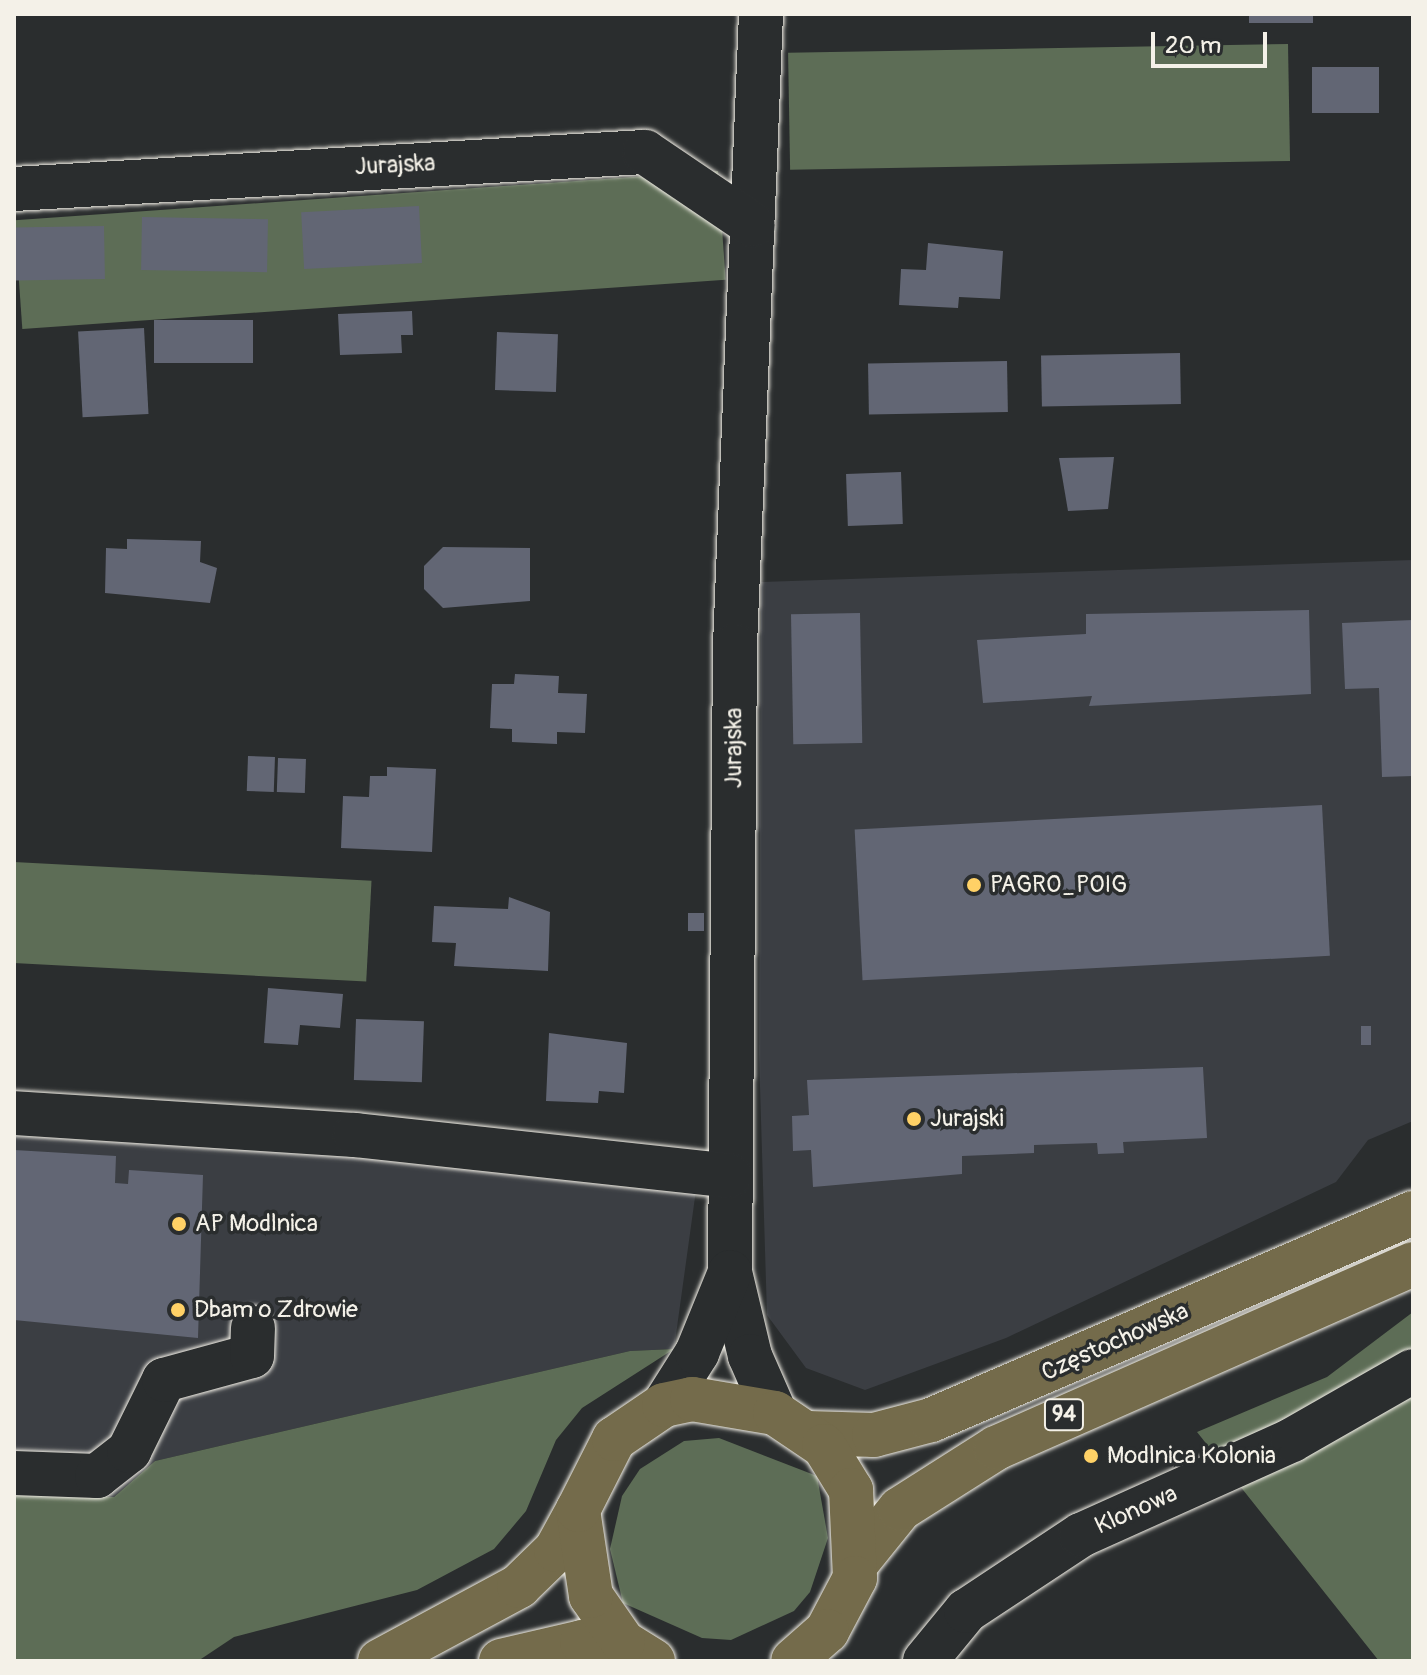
<!DOCTYPE html>
<meta charset="utf-8">
<style>
body{margin:0}
#map{position:relative;width:1427px;height:1675px;overflow:hidden;background:#2a2d2e;font-family:Pangolin,sans-serif}
div>[style]{position:absolute}
[style*='--x']{left:calc(var(--x)*1px);top:calc(var(--y)*1px);width:calc(var(--w)*1px);rotate:calc(var(--a)*1deg)}
.built>*{inset:0;background:#3b3e43}
.green>*{inset:0;background:#5d6d56;transform-origin:0 0}
.building>*{inset:0;background:#626674;transform-origin:0 0}
.roads{filter:drop-shadow(0 0 2px #f4f1e8) drop-shadow(0 0 2px #f4f1e8)}
.minor>*{height:44px;margin:-22px;padding:0 22px;transform-origin:22px;border-radius:22px;background:#2a2d2e}
.major>*{height:44px;margin:-22px;padding:0 22px;transform-origin:22px;border-radius:22px;background:#746b4b}
.dots>*{width:22px;height:22px;translate:-50% -50%;box-sizing:border-box;border:4px solid #2a2d2e;border-radius:50%}
span{translate:-50% -50%;white-space:nowrap;text-align:center;line-height:1.15;-webkit-text-stroke:7px #2a2d2e;paint-order:stroke}
.shield-label span{padding:2px 6px;background:#2a2d2e;border:2px solid;border-radius:6px;-webkit-text-stroke-width:0}
.shield-label{font-size:22px;color:#f4f1e8;font-weight:700}
.street-label{font-size:24px;color:#f4f1e8}
.poi-label{font-size:24px;color:#f4f1e8}
.left{translate:0 -50%;text-align:left}
.frame{position:absolute;inset:0;border:16px solid #f4f1e8;pointer-events:none}
.scale{position:absolute;left:1151px;top:32px;width:116px;height:36px;box-sizing:border-box;border:4px solid #f4f1e8;border-top:0;padding-left:10px;font-size:24px;line-height:28px;white-space:nowrap;color:#f4f1e8;-webkit-text-stroke:6px #2a2d2e;paint-order:stroke}
</style>
<div id="map">
<div class="built">
<i style="clip-path:polygon(1413px 560px,1413px 1121px,1368px 1140px,1336px 1182px,1006px 1338px,865px 1390px,806px 1368px,767px 1315px,759px 1054px,761px 582px)"></i>
<i style="clip-path:polygon(14px 1097px,701px 1154px,674px 1349px,630px 1351px,155px 1461px,114px 1497px,14px 1494px)"></i>
</div>
<div class="green">
<i style="left:1288px;top:44px;width:117px;height:500px;rotate:89deg"></i>
<i style="left:718px;top:171px;width:109px;height:705px;rotate:86deg"></i>
<i style="left:14px;top:862px;width:358px;height:101px;rotate:3deg"></i>
<i style="clip-path:polygon(1413px 1312px,1413px 1661px,1379px 1661px,1197px 1432px,1327px 1377px)"></i>
<i style="clip-path:polygon(674px 1349px,582px 1408px,556px 1440px,526px 1511px,494px 1549px,417px 1590px,234px 1637px,198px 1661px,14px 1661px,14px 1494px,114px 1497px,155px 1461px,630px 1351px)"></i>
<i style="clip-path:polygon(719px 1438px,817px 1476px,828px 1538px,810px 1592px,794px 1611px,731px 1640px,702px 1638px,623px 1603px,610px 1549px,622px 1496px,640px 1469px,684px 1441px)"></i>
</div>
<div class="building">
<i style="left:1249px;top:14px;width:64px;height:9px"></i>
<i style="left:1379px;top:67px;width:46px;height:67px;rotate:90deg"></i>
<i style="left:419px;top:206px;width:57px;height:118px;rotate:87deg"></i>
<i style="left:142px;top:217px;width:126px;height:53px;rotate:1deg"></i>
<i style="left:104px;top:226px;width:53px;height:90px;rotate:89deg"></i>
<i style="clip-path:polygon(928px 243px,1003px 251px,1000px 299px,959px 297px,958px 308px,899px 305px,901px 269px,926px 270px)"></i>
<i style="clip-path:polygon(412px 311px,413px 335px,401px 335px,402px 353px,340px 355px,338px 314px)"></i>
<i style="left:154px;top:320px;width:99px;height:43px"></i>
<i style="left:144px;top:328px;width:86px;height:66px;rotate:87deg"></i>
<i style="left:497px;top:332px;width:61px;height:58px;rotate:2deg"></i>
<i style="left:1180px;top:353px;width:51px;height:139px;rotate:89deg"></i>
<i style="left:1007px;top:361px;width:51px;height:139px;rotate:89deg"></i>
<i style="clip-path:polygon(1114px 457px,1108px 509px,1068px 511px,1059px 458px)"></i>
<i style="left:901px;top:472px;width:52px;height:55px;rotate:88deg"></i>
<i style="clip-path:polygon(127px 539px,201px 541px,200px 562px,217px 568px,210px 603px,105px 593px,106px 548px,127px 549px)"></i>
<i style="clip-path:polygon(443px 547px,530px 548px,530px 601px,443px 608px,424px 589px,424px 566px)"></i>
<i style="clip-path:polygon(1309px 610px,1311px 694px,1089px 706px,1092px 696px,983px 703px,977px 640px,1086px 634px,1086px 614px)"></i>
<i style="left:860px;top:613px;width:130px;height:69px;rotate:89deg"></i>
<i style="clip-path:polygon(1413px 620px,1413px 776px,1382px 777px,1379px 688px,1345px 689px,1342px 623px)"></i>
<i style="clip-path:polygon(515px 674px,559px 676px,558px 693px,587px 694px,585px 733px,557px 732px,557px 744px,512px 742px,512px 729px,490px 728px,492px 684px,514px 684px)"></i>
<i style="left:248px;top:756px;width:27px;height:35px;rotate:2deg"></i>
<i style="left:278px;top:758px;width:28px;height:34px;rotate:2deg"></i>
<i style="clip-path:polygon(387px 767px,436px 769px,432px 852px,341px 848px,343px 796px,369px 797px,370px 776px,387px 776px)"></i>
<i style="left:1322px;top:805px;width:151px;height:468px;rotate:87deg"></i>
<i style="clip-path:polygon(509px 897px,550px 912px,548px 971px,454px 966px,456px 943px,432px 942px,434px 906px,508px 909px)"></i>
<i style="left:688px;top:913px;width:16px;height:18px"></i>
<i style="clip-path:polygon(268px 988px,343px 994px,340px 1028px,300px 1025px,298px 1045px,264px 1043px)"></i>
<i style="left:356px;top:1019px;width:68px;height:61px;rotate:2deg"></i>
<i style="left:1361px;top:1026px;width:10px;height:19px"></i>
<i style="clip-path:polygon(549px 1033px,627px 1043px,624px 1093px,599px 1091px,598px 1103px,546px 1101px)"></i>
<i style="clip-path:polygon(1203px 1067px,1207px 1138px,1123px 1142px,1124px 1153px,1098px 1154px,1097px 1143px,1034px 1145px,1034px 1153px,962px 1156px,962px 1174px,813px 1187px,811px 1150px,793px 1151px,792px 1116px,809px 1115px,807px 1080px)"></i>
<i style="clip-path:polygon(14px 1150px,116px 1156px,115px 1183px,128px 1184px,129px 1170px,203px 1175px,198px 1338px,14px 1320px)"></i>
</div>
<div class="roads">
<div class="minor">
<i style="--x:761;--y:14;--w:633;--a:92.36"></i>
<i style="--x:735;--y:646;--w:626;--a:90.46"></i>
<i style="--x:730;--y:1272;--w:86;--a:76.6"></i>
<i style="--x:750;--y:1356;--w:62;--a:66.3"></i>
<i style="--x:14;--y:189;--w:632;--a:-3.36"></i>
<i style="--x:645;--y:152;--w:130;--a:34.1"></i>
<i style="--x:14;--y:1113;--w:342;--a:3.7"></i>
<i style="--x:355;--y:1135;--w:377;--a:6.2"></i>
<i style="--x:664;--y:1405;--w:62;--a:-57.6"></i>
<i style="--x:697;--y:1353;--w:87;--a:-67.8"></i>
<i style="--x:14;--y:1473;--w:83;--a:2.1"></i>
<i style="--x:97;--y:1476;--w:41;--a:-38"></i>
<i style="--x:129;--y:1451;--w:79;--a:-63.8"></i>
<i style="--x:164;--y:1380;--w:91;--a:-15.3"></i>
<i style="--x:252;--y:1356;--w:28;--a:-88"></i>
<i style="--x:925;--y:1661;--w:65;--a:-50.6"></i>
<i style="--x:966;--y:1611;--w:138;--a:-33.5"></i>
<i style="--x:1081;--y:1535;--w:231;--a:-24.2"></i>
<i style="--x:1292;--y:1440;--w:139;--a:-29.7"></i>
</div>
<div class="major">
<i style="--x:808;--y:1433;--w:66;--a:1.7"></i>
<i style="--x:874;--y:1435;--w:59;--a:-14.7"></i>
<i style="--x:931;--y:1420;--w:525;--a:-23.24"></i>
<i style="--x:859;--y:1560;--w:65;--a:-51.2"></i>
<i style="--x:900;--y:1509;--w:114;--a:-32.4"></i>
<i style="--x:996;--y:1448;--w:456;--a:-23.8"></i>
<i style="--x:380;--y:1661;--w:158;--a:-28.3"></i>
<i style="--x:519;--y:1586;--w:52;--a:-44.2"></i>
<i style="--x:556;--y:1550;--w:46;--a:-61.2"></i>
<i style="--x:501;--y:1661;--w:83;--a:-13.2"></i>
<i style="--x:582;--y:1642;--w:41;--a:0"></i>
<i style="--x:653;--y:1661;--w:36;--a:-148"></i>
<i style="--x:623;--y:1642;--w:56;--a:-124.8"></i>
<i style="--x:591;--y:1596;--w:87;--a:-98.6"></i>
<i style="--x:578;--y:1510;--w:80;--a:-63.1"></i>
<i style="--x:614;--y:1439;--w:60;--a:-34.2"></i>
<i style="--x:664;--y:1405;--w:29;--a:-12"></i>
<i style="--x:692;--y:1399;--w:84;--a:9.6"></i>
<i style="--x:775;--y:1413;--w:59;--a:34"></i>
<i style="--x:824;--y:1446;--w:52;--a:58.5"></i>
<i style="--x:851;--y:1490;--w:88;--a:87.4"></i>
<i style="--x:855;--y:1578;--w:60;--a:117.8"></i>
<i style="--x:827;--y:1631;--w:45;--a:138.6"></i>
</div>
</div>
<div class="dots">
<i style="left:974px;top:885px;background:#ffd166"></i>
<i style="left:914px;top:1119px;background:#ffd166"></i>
<i style="left:179px;top:1224px;background:#ffd166"></i>
<i style="left:178px;top:1310px;background:#ffd166"></i>
<i style="left:1091px;top:1456px;background:#ffd166"></i>
</div>
<div class="shield-label">
<span style="left:1064px;top:1415px">94</span>
</div>
<div class="street-label">
<span style="left:395px;top:165px;rotate:-3deg">Jurajska</span>
<span style="left:734px;top:748px;rotate:-90deg">Jurajska</span>
<span style="left:1115px;top:1342px;rotate:-24deg">Częstochowska</span>
<span style="left:1136px;top:1510px;rotate:-24deg">Klonowa</span>
</div>
<div class="poi-label">
<span class="left" style="left:990px;top:885px">PAGRO_POIG</span>
<span class="left" style="left:930px;top:1119px">Jurajski</span>
<span class="left" style="left:195px;top:1224px">AP Modlnica</span>
<span class="left" style="left:194px;top:1310px">Dbam o Zdrowie</span>
<span class="left" style="left:1107px;top:1456px">Modlnica Kolonia</span>
</div>
<div class="frame"></div>
<div class="scale">20 m</div>
</div>
